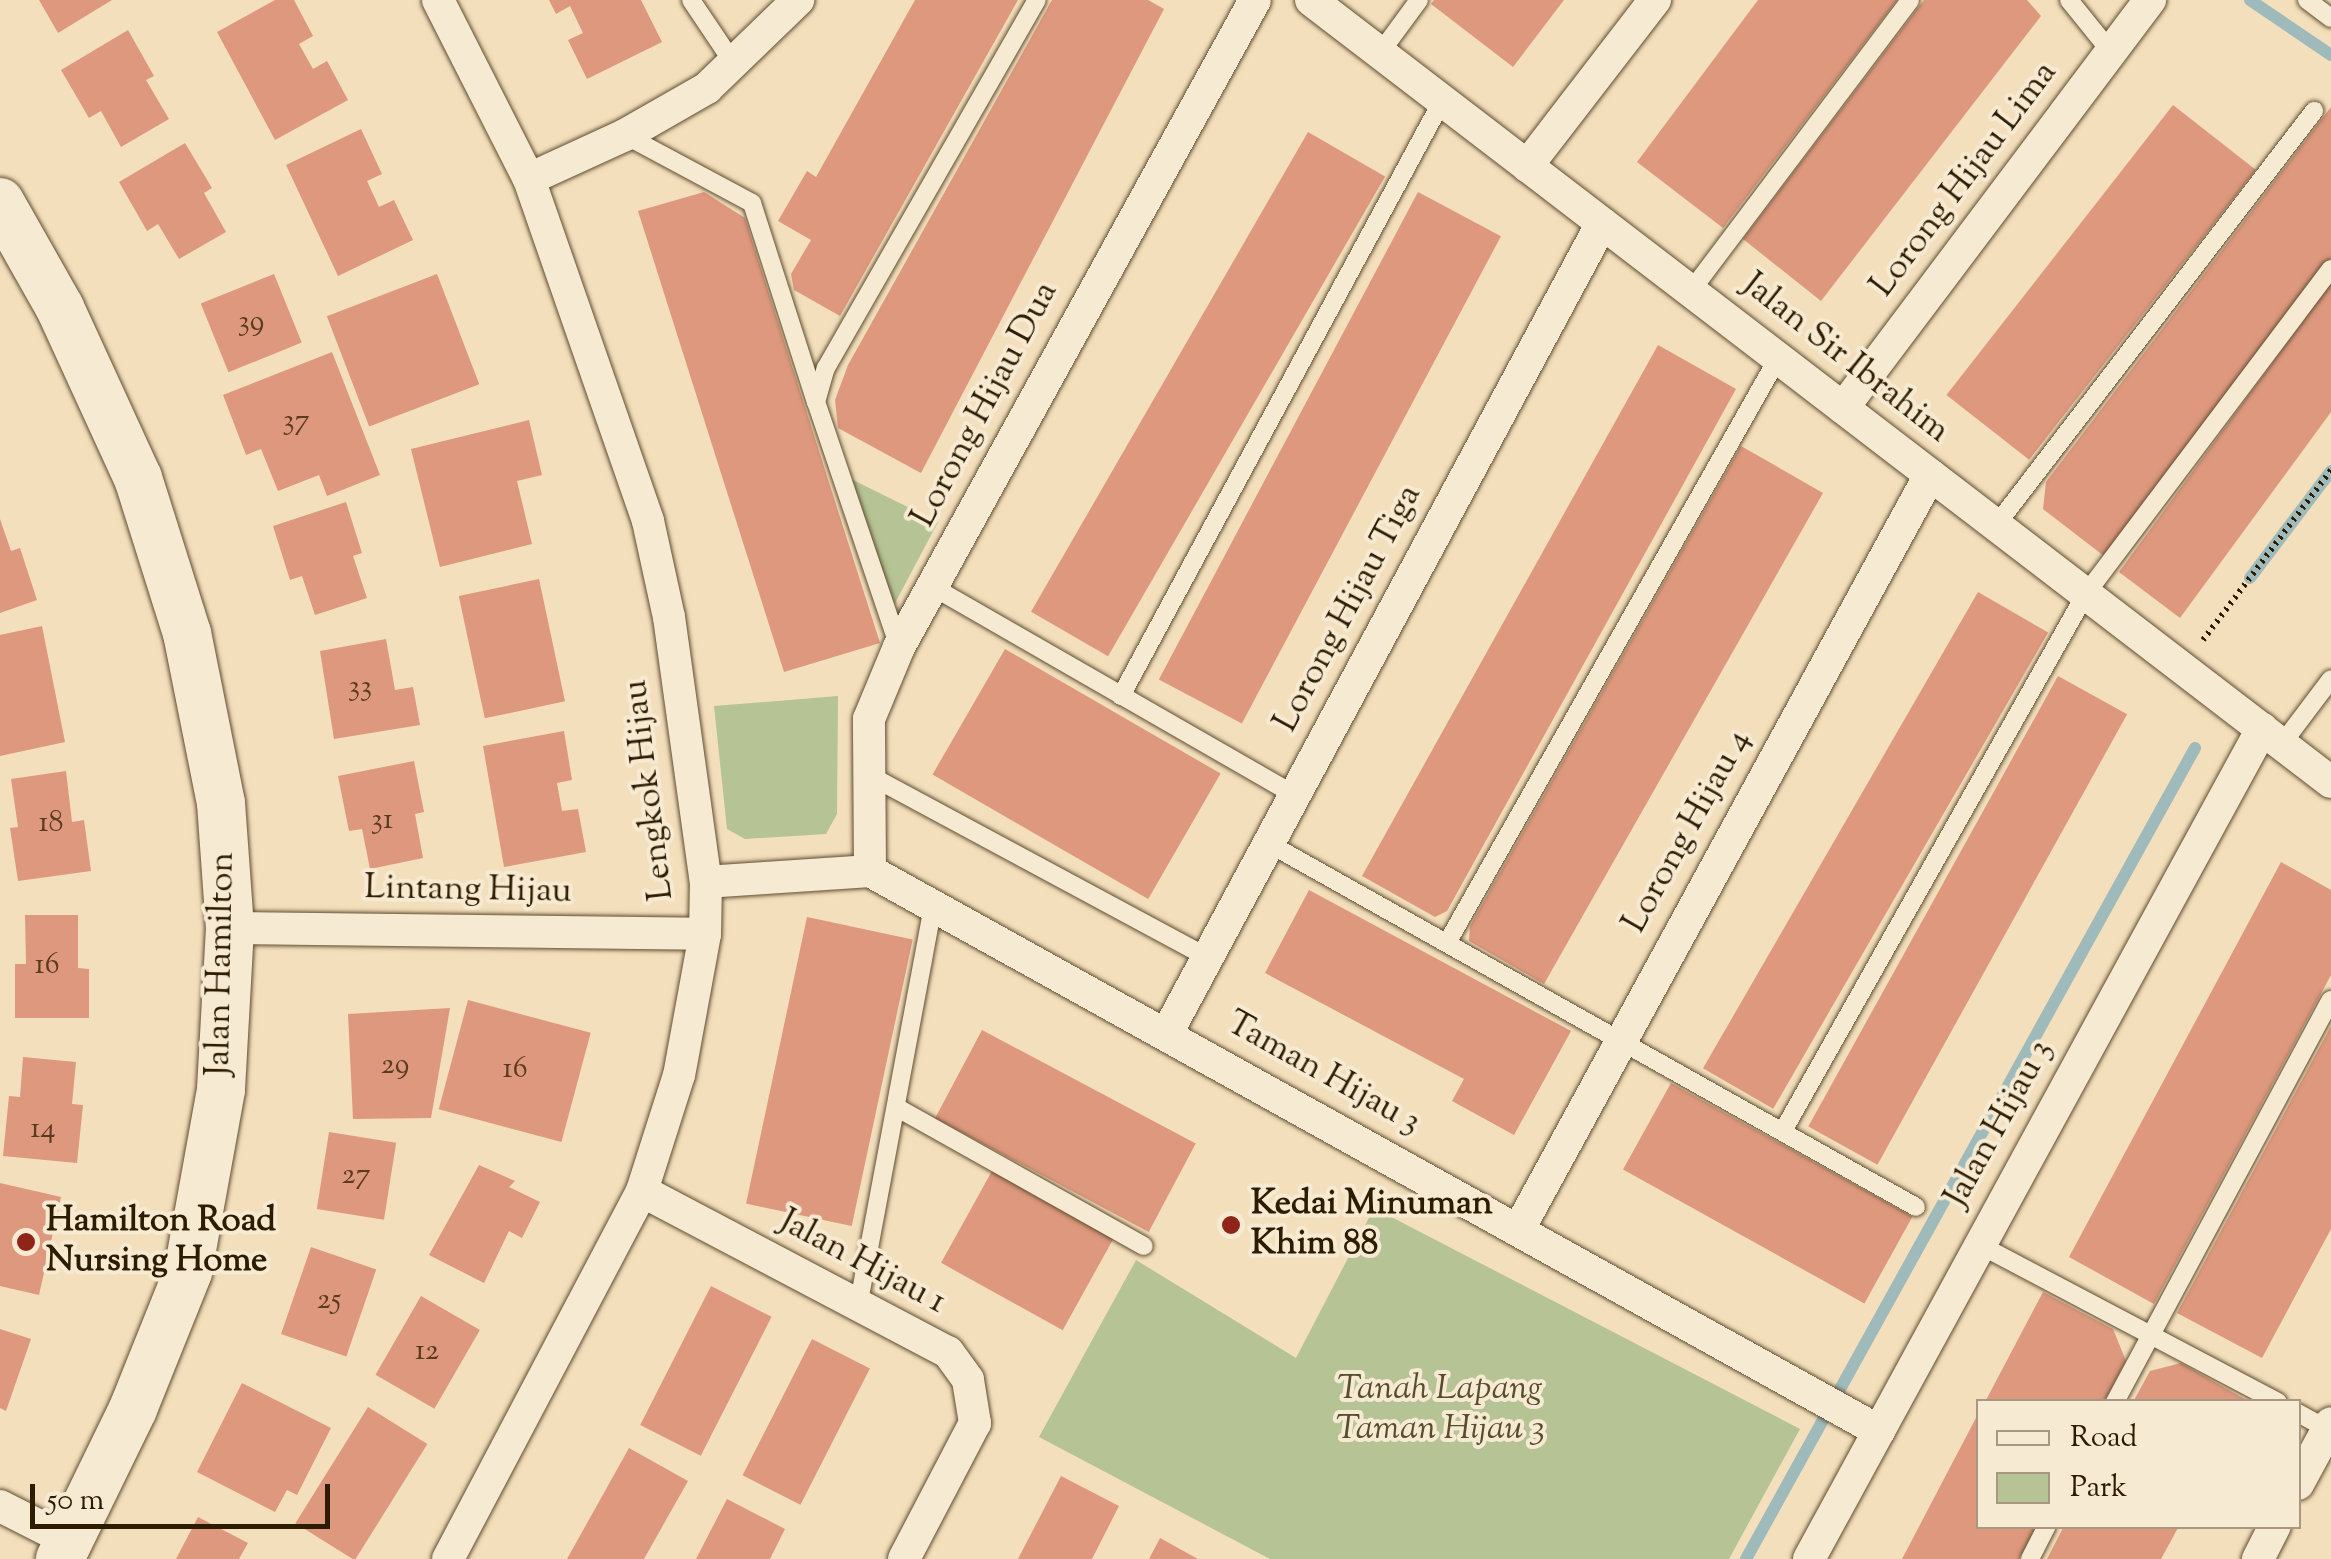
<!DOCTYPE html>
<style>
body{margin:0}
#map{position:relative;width:2331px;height:1559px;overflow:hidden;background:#f3dfbc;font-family:"Sorts Mill Goudy",serif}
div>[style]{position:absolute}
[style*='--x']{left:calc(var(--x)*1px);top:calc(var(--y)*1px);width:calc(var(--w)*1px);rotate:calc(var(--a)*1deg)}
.green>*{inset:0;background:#b5c395}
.stream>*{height:12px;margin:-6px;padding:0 6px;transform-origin:6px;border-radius:6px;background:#9fbaba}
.building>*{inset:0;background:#dd987e;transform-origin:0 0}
.path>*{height:6px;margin-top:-3px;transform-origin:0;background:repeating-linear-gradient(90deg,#2e1c00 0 2.5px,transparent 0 7.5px)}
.roads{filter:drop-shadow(0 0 2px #5f4d2f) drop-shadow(0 0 2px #5f4d2f)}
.service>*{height:18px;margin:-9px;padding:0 9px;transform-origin:9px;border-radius:9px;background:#f7ead3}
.minor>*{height:32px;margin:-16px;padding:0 16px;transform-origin:16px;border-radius:16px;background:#f7ead3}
.secondary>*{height:48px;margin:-24px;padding:0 24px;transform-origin:24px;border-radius:24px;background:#f7ead3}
.dots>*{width:28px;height:28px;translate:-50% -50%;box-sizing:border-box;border:5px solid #f7ead3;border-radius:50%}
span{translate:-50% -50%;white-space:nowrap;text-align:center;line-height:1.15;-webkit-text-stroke:8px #f7ead3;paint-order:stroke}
.number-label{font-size:30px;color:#5a3b20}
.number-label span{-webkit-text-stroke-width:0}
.street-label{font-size:35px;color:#2e1c00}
.poi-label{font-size:35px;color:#2e1c00;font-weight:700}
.left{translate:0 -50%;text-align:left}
.park-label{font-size:35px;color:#564e2d;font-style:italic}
.legend{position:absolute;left:1976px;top:1399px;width:325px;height:130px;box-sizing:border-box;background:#f7ead3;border:2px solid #a7987f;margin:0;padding:12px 18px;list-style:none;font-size:30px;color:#2e1c00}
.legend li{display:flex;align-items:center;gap:20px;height:50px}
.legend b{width:50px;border:2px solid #a7987f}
.scale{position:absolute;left:30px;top:1484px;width:300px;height:45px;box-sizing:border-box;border:5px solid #2e1c00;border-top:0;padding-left:12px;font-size:30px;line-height:35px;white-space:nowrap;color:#2e1c00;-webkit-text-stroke:8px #f7ead3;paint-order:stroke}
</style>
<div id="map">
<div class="green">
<i style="clip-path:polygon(849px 478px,938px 522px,894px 605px)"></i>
<i style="clip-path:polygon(838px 696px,837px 814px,826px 834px,745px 839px,727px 829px,714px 706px)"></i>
<i style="clip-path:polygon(1374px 1208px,1800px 1429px,1729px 1559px,1270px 1559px,1039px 1437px,1136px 1260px,1296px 1358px)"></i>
</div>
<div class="stream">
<i style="--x:2250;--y:0;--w:98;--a:34.2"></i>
<i style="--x:2250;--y:578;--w:134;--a:-52.9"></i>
<i style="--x:1746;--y:1559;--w:927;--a:-61.03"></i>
</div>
<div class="building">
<i style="clip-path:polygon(39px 0,112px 0,58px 33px)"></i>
<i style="clip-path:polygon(275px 0,294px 0,313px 36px,299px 44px,313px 69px,327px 61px,348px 100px,275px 140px,217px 32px)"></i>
<i style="clip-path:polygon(549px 0,641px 0,662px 42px,587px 79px,568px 40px,583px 33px,570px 6px,556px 14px)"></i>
<i style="clip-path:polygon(915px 0,1018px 0,840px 316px,794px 290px,791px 274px,811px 240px,778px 221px,807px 171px,816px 177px)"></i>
<i style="clip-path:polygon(1052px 0,1148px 0,1164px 9px,921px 473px,838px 428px,835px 400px,848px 365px)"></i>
<i style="clip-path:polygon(1434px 0,1564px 0,1513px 67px,1431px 4px)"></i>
<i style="clip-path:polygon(1758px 0,1897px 0,1723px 228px,1637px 162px)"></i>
<i style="clip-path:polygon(1924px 0,2027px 0,2041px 16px,1821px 301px,1743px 239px)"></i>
<i style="clip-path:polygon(128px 30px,154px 76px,146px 80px,169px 119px,121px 147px,101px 111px,89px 118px,61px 70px)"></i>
<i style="left:2173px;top:105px;width:105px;height:368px;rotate:38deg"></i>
<i style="clip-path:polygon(2331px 107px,2331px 258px,2104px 556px,2043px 509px,2046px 482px)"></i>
<i style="clip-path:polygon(361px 129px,382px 174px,367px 181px,379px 207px,394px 200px,413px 240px,338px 276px,286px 165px)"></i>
<i style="left:1308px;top:132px;width:89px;height:554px;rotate:30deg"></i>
<i style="clip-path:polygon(185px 143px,212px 188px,204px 193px,226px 232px,179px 259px,158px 224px,147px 231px,119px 182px)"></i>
<i style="clip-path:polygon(704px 192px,745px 218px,880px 643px,784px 672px,638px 211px)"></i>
<i style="left:1418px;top:192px;width:94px;height:552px;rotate:28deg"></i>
<i style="left:274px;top:274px;width:74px;height:79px;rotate:68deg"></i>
<i style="left:437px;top:274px;width:118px;height:118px;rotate:69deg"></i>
<i style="clip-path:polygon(2331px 283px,2331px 412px,2180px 618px,2119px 572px)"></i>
<i style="clip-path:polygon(1658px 345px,1736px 389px,1447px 911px,1435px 917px,1362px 876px)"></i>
<i style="clip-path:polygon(332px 352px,380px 475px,327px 496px,319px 475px,278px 491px,261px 449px,246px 455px,223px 395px)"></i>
<i style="clip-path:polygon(529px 420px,542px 475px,517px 481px,532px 544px,440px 567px,411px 449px)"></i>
<i style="clip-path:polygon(1741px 446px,1823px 493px,1544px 984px,1469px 941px,1470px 926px)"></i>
<i style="clip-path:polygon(346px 502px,362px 553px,353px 556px,367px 598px,315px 615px,302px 576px,290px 580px,273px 526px)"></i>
<i style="clip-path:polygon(0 519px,11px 551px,20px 548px,37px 600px,0 613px)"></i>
<i style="left:539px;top:579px;width:125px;height:82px;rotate:78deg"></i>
<i style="left:1978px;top:592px;width:81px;height:550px;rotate:30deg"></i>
<i style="clip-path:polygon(42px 626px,65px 742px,0 756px,0 635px)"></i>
<i style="clip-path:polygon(386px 639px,395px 690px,413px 687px,420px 725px,334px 739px,320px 651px)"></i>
<i style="left:1005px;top:649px;width:249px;height:145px;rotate:30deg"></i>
<i style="left:2058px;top:676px;width:79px;height:515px;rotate:29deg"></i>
<i style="clip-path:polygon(564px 731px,572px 780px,557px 783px,562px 811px,578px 809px,586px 852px,504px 867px,483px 746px)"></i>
<i style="clip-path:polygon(414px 761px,424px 812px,415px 814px,423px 858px,370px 869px,362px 829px,349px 831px,338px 776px)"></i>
<i style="clip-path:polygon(66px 771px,72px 822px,84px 820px,91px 871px,18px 881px,10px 828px,18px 827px,11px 779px)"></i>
<i style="clip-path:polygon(2281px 862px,2331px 890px,2331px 975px,2154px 1304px,2069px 1257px)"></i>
<i style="clip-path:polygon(1309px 890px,1571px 1031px,1514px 1135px,1452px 1101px,1464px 1079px,1265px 973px)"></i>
<i style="clip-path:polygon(25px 915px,78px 915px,78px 968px,89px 969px,89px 1018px,15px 1018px,15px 964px,26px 964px)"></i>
<i style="left:807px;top:917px;width:108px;height:293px;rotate:12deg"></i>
<i style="left:468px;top:1000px;width:127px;height:113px;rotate:15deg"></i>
<i style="clip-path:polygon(450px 1008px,431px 1118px,353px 1119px,348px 1014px)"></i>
<i style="clip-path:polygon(2331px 1026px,2331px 1229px,2262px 1358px,2177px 1313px)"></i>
<i style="left:982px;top:1030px;width:242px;height:100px;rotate:28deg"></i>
<i style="clip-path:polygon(23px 1057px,76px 1062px,72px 1104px,83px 1105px,77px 1163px,3px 1156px,9px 1096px,20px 1097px)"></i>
<i style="left:1671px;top:1083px;width:276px;height:99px;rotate:29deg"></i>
<i style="left:329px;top:1132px;width:68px;height:78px;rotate:9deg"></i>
<i style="clip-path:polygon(479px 1165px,515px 1181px,509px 1187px,540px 1202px,522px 1238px,509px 1231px,484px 1283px,429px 1255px)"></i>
<i style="left:992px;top:1171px;width:139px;height:105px;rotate:29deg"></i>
<i style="clip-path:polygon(0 1183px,61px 1197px,39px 1295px,0 1286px)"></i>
<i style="left:311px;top:1247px;width:69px;height:92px;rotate:19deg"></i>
<i style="left:711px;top:1286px;width:68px;height:156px;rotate:27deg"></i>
<i style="clip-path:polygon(2043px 1292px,2113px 1329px,2126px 1361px,2104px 1402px,1985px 1402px)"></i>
<i style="left:421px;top:1296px;width:68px;height:91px;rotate:30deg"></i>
<i style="clip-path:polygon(0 1329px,31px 1339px,6px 1411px,0 1408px)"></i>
<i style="left:812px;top:1339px;width:65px;height:153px;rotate:27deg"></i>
<i style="clip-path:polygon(2181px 1363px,2250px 1402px,2133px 1402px,2150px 1371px)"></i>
<i style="clip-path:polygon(242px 1383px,331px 1428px,297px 1495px,287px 1490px,275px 1512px,197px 1472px)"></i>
<i style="left:368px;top:1407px;width:70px;height:137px;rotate:32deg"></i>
<i style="clip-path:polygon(1978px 1414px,1978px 1526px,2037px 1526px,2019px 1559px,1902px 1559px)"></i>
<i style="clip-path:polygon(629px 1448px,688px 1481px,644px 1559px,567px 1559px)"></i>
<i style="clip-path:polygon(1061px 1476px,1119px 1506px,1092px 1559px,1018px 1559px)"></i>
<i style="clip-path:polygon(727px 1499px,785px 1529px,770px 1559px,696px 1559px)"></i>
<i style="clip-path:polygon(198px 1517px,248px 1543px,239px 1559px,176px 1559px)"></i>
<i style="clip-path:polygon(2064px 1526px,2179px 1526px,2161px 1559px,2047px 1559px)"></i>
<i style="clip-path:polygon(1160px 1538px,1198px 1559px,1149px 1559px)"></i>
</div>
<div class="path">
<i style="--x:2203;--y:640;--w:213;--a:-53"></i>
</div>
<div class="roads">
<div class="service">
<i style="--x:691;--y:0;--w:77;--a:56.1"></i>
<i style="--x:2069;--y:0;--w:67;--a:51.1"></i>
<i style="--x:2307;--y:0;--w:30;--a:37"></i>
<i style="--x:1380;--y:53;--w:66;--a:-53.7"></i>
<i style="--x:625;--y:135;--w:144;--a:28.2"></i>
<i style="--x:752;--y:203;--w:209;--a:72.2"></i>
<i style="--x:1691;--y:291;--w:364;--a:-53"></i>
<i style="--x:1997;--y:524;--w:521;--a:-52.49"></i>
<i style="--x:933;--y:587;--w:417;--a:29.9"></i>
<i style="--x:899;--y:647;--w:259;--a:-108.7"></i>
<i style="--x:816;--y:402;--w:35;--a:-74"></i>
<i style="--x:826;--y:368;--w:424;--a:-60.2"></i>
<i style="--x:1121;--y:696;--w:676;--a:-61.65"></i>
<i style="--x:2282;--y:744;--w:81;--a:-53"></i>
<i style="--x:867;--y:774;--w:386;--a:28.3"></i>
<i style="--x:1268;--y:843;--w:743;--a:29.32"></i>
<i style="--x:1447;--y:943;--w:672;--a:-60.5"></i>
<i style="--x:896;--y:1107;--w:284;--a:29.3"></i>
<i style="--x:1783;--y:1131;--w:615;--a:-60.6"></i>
<i style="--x:2085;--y:595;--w:408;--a:-53"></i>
<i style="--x:1980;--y:1245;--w:337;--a:27.8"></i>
<i style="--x:858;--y:1307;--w:406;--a:-79.4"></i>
<i style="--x:2115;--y:1402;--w:456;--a:-61.8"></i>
<i style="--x:2298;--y:1413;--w:38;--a:29"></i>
<i style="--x:2030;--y:1559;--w:37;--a:-63"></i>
</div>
<div class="minor">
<i style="--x:438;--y:0;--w:201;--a:63.1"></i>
<i style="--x:529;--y:179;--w:362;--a:70.8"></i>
<i style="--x:648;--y:521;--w:98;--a:77.7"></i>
<i style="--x:669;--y:617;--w:268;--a:82.1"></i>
<i style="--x:706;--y:882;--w:52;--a:91.1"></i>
<i style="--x:705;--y:934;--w:143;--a:100.4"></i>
<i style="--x:679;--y:1075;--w:122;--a:107.7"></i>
<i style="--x:642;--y:1191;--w:416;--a:117.8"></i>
<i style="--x:1311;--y:0;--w:1285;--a:37.48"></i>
<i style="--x:1527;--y:166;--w:210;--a:-52.4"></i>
<i style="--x:529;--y:179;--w:106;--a:-24.6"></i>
<i style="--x:625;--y:135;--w:95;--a:-29.8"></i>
<i style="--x:707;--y:88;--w:127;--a:-44"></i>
<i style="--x:1843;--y:408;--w:511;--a:-53.04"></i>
<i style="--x:870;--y:871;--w:152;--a:-90.4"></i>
<i style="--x:869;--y:719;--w:78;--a:-67.4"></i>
<i style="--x:899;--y:647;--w:738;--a:-61.18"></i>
<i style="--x:706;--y:882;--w:164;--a:-3.8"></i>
<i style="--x:870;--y:871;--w:1154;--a:29.03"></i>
<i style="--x:230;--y:928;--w:475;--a:0.7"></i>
<i style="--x:1167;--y:1033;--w:919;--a:-61.76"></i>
<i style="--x:642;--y:1191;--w:346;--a:27.8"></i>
<i style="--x:948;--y:1352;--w:34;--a:54"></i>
<i style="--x:968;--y:1380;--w:44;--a:80.8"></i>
<i style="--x:975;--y:1423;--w:153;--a:117.6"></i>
<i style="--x:1519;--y:1229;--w:859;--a:-61.41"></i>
<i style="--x:2298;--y:1484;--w:69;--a:-61.6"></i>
<i style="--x:0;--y:1506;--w:77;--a:26.9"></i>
<i style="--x:1809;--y:1559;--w:946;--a:-61.38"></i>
<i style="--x:2258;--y:1559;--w:37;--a:-63"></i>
</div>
<div class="secondary">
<i style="--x:0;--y:202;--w:122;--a:60.5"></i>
<i style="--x:60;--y:308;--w:187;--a:65.4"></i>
<i style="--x:138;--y:478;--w:163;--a:72.5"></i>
<i style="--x:187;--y:633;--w:173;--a:78.7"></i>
<i style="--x:221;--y:803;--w:125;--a:85.9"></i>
<i style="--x:230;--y:928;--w:162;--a:93.2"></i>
<i style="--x:221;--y:1090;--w:185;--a:100.3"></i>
<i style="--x:188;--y:1272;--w:148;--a:111.9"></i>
<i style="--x:133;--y:1409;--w:167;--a:116"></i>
</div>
</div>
<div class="dots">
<i style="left:1231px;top:1225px;background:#8f2418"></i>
<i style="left:26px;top:1242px;background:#8f2418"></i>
</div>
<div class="number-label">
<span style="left:251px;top:323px">39</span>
<span style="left:296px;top:422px">37</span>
<span style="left:360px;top:688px">33</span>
<span style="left:382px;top:821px">31</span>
<span style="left:51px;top:824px">18</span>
<span style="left:47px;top:966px">16</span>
<span style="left:395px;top:1066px">29</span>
<span style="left:515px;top:1070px">16</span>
<span style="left:43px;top:1130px">14</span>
<span style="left:356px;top:1176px">27</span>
<span style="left:329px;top:1301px">25</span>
<span style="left:427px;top:1352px">12</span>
</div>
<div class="street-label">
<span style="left:1965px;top:180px;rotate:-53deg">Lorong Hijau Lima</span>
<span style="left:1845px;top:359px;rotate:38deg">Jalan Sir Ibrahim</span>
<span style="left:986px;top:405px;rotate:-62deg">Lorong Hijau Dua</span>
<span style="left:1349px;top:609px;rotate:-62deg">Lorong Hijau Tiga</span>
<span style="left:650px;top:790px;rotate:-97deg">Lengkok Hijau</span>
<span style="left:1688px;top:832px;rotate:-61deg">Lorong Hijau 4</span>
<span style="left:468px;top:891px;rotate:1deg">Lintang Hijau</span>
<span style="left:222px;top:964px;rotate:-89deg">Jalan Hamilton</span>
<span style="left:1323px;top:1074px;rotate:29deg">Taman Hijau 3</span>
<span style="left:2000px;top:1124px;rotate:-61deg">Jalan Hijau 3</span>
<span style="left:862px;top:1263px;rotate:28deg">Jalan Hijau 1</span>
</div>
<div class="poi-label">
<span class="left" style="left:1251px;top:1225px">Kedai Minuman<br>Khim 88</span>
<span class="left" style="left:46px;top:1242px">Hamilton Road<br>Nursing Home</span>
</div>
<div class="park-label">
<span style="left:1440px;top:1410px">Tanah Lapang<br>Taman Hijau 3</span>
</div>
<ul class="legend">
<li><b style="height:12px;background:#f7ead3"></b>Road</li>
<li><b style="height:28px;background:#b5c395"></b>Park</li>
</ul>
<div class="scale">50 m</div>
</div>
